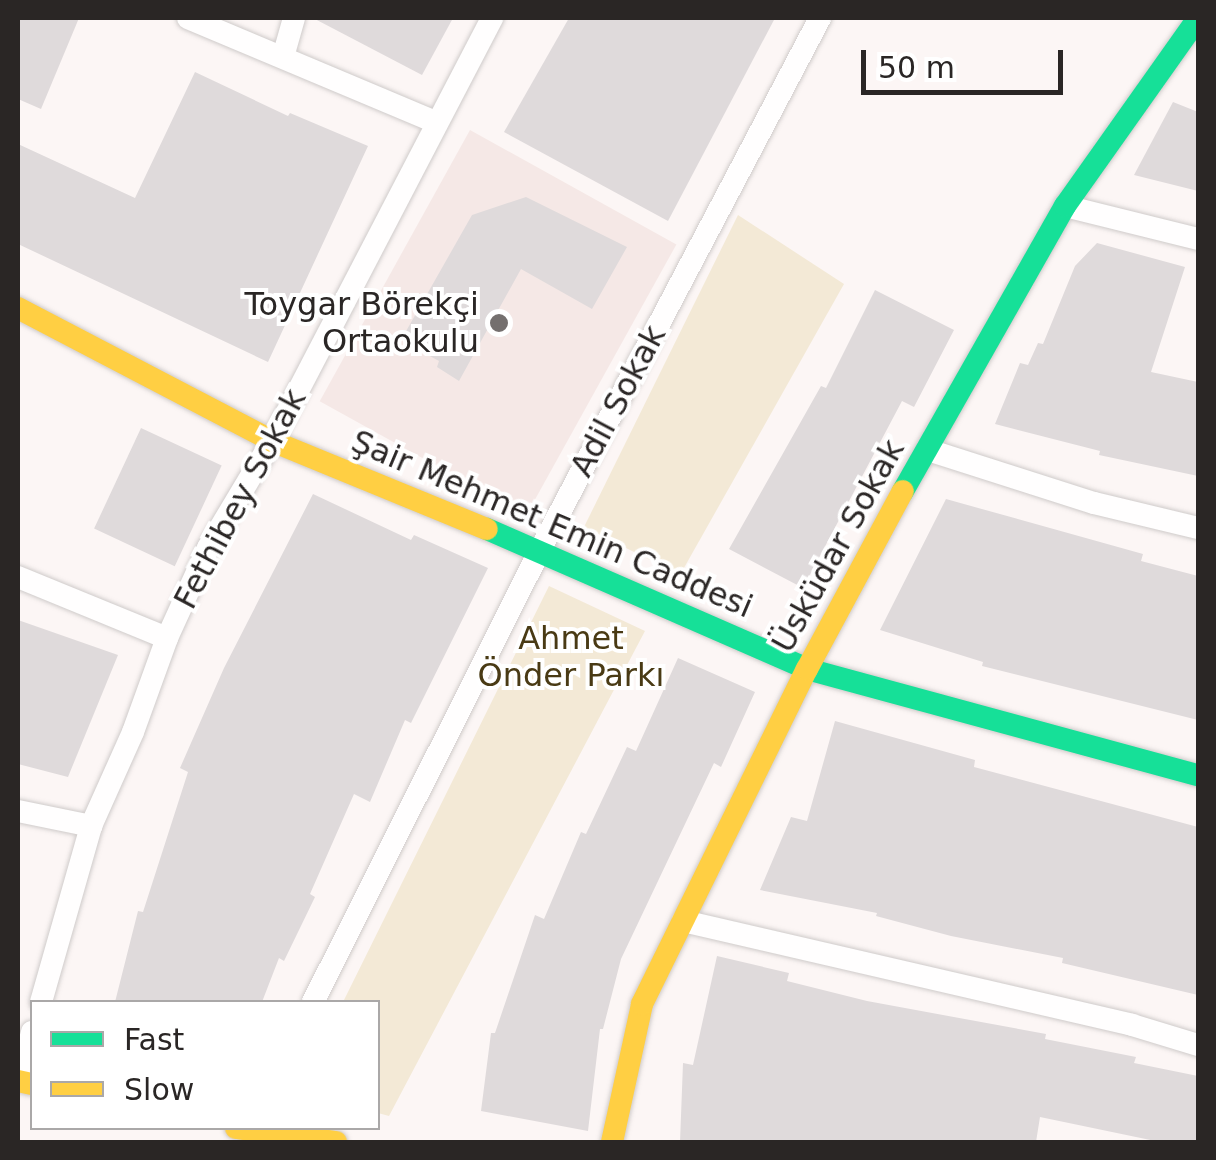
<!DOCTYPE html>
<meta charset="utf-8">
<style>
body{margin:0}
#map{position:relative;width:1216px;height:1160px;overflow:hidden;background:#fcf6f5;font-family:"DejaVu Sans",sans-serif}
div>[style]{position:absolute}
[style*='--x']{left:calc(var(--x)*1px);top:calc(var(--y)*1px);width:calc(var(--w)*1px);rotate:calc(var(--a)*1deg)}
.built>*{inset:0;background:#f5e8e6;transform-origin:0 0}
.green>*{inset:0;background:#f3e9d6}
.building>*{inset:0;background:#dfdadb;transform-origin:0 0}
.roads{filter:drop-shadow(0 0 2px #cfcbca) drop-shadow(0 0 2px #cfcbca)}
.street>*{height:22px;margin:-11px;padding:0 11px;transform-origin:11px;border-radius:11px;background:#fffefe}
.fast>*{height:22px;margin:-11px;padding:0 11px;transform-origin:11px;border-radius:11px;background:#16e098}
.slow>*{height:22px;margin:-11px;padding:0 11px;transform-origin:11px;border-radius:11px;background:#ffcf43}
.dots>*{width:28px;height:28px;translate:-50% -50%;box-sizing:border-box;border:5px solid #fff;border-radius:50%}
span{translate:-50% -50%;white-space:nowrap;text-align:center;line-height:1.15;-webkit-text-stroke:8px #fff;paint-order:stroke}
.poi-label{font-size:32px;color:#2a2625}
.right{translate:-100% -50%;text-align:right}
.street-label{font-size:32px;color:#2a2625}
.park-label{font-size:32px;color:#493a14}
.frame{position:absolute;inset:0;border:20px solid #2a2625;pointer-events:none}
.legend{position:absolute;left:30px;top:1000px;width:350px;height:130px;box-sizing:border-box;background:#fff;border:2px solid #aaa8a8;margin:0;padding:12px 18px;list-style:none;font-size:30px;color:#2a2625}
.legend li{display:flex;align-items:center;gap:20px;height:50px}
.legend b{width:50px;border:2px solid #aaa8a8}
.scale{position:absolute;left:861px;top:50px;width:202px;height:45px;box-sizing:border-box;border:5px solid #2a2625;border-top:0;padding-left:12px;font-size:30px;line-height:35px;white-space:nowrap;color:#2a2625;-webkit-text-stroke:8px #fff;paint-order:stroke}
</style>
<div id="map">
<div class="built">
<i style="left:470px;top:130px;width:236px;height:310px;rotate:29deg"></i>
</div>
<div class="green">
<i style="clip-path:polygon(738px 215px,844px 284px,680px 575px,584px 527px)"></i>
<i style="clip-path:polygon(549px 586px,645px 631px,389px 1116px,378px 1113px,378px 1002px,343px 1002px)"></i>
</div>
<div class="building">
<i style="clip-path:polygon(18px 18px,79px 18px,41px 109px,18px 99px)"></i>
<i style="clip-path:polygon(313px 18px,453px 18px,422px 75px)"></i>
<i style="clip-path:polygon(569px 18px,775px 18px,668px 221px,504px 132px)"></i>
<i style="clip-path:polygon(195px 72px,288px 116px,290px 113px,368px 146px,268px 362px,18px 244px,18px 144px,135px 198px)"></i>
<i style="clip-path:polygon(1173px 102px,1198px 112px,1198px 191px,1134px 175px)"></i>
<i style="clip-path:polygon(526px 197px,627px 247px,592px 309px,521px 269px,459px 381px,437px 367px,439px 361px,428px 355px,430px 346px,405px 333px,472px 215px)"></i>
<i style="clip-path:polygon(1097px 243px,1185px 267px,1151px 372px,1198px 382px,1198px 476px,1099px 455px,1100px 451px,995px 424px,1020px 363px,1028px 365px,1038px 343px,1043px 344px,1075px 266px)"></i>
<i style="clip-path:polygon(875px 290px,954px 330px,914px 407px,902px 401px,803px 588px,729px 549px,821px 386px,826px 388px)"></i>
<i style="left:141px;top:428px;width:89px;height:111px;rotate:25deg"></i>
<i style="clip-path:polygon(313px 494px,411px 540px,414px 535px,488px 568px,411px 723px,405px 720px,370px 802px,354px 794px,310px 894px,315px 897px,284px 961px,279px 958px,262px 1002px,115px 1002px,138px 911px,143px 912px,188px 772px,180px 768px,224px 668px)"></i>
<i style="clip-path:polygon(946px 499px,1143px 554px,1141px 561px,1198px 576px,1198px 720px,982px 666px,983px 662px,880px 630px)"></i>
<i style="clip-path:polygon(18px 620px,118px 655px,68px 777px,18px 764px)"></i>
<i style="clip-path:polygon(678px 658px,755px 692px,721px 767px,714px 763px,621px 959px,603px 1029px,600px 1029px,588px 1131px,481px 1111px,491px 1033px,495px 1033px,535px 915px,544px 919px,581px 832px,586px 834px,627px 747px,636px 751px)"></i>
<i style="clip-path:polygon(835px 721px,975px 760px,974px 767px,1198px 827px,1198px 995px,1062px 963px,1063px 958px,951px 936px,876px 916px,877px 913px,760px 890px,791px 817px,807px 821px)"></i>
<i style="clip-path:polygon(717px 956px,789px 973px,787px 981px,867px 1001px,1046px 1034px,1045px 1039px,1136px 1057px,1134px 1063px,1198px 1076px,1198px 1142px,1160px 1142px,1040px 1117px,1036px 1142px,680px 1142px,683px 1063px,693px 1065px)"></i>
</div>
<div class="roads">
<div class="street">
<i style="--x:188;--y:18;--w:268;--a:22.8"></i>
<i style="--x:283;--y:57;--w:41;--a:-74.2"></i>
<i style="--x:1065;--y:206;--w:137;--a:13.9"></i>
<i style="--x:928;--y:450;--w:174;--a:17.7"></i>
<i style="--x:1094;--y:503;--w:107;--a:13.5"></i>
<i style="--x:18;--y:577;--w:161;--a:22.3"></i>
<i style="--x:18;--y:811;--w:75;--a:11.6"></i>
<i style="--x:683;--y:921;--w:461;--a:13"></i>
<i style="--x:1132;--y:1025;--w:69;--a:16.9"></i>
<i style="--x:41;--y:1002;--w:183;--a:-74.1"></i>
<i style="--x:91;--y:826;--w:103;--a:-65.9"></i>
<i style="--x:133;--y:732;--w:100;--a:-70.1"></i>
<i style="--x:167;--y:638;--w:99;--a:-65.5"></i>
<i style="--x:208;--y:548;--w:125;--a:-59.1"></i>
<i style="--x:272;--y:441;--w:477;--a:-62.5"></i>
<i style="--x:313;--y:1002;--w:506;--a:-63.33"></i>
<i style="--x:540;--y:550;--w:601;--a:-62.24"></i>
<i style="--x:19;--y:1081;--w:51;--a:-75.1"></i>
</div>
<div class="fast">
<i style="--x:903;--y:491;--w:328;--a:-60.4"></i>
<i style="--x:1065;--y:206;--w:230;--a:-54.7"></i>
<i style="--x:487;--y:529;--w:349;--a:23.6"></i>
<i style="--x:807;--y:669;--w:405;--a:15.2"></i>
</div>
<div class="slow">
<i style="--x:18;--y:308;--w:287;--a:27.6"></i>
<i style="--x:272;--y:441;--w:232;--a:22.3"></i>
<i style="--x:18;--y:1081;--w:14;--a:12"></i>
<i style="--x:236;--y:1128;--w:101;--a:8"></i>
<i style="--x:612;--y:1142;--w:141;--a:-77.7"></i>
<i style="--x:642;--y:1004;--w:373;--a:-63.8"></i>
<i style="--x:807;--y:669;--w:202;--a:-61.7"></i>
</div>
</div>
<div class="dots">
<i style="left:499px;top:323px;background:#746f6e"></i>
</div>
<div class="poi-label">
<span class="right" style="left:479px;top:323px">Toygar Börekçi<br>Ortaokulu</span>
</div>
<div class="street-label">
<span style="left:618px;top:401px;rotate:-62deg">Adil Sokak</span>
<span style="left:240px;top:499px;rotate:-62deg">Fethibey Sokak</span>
<span style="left:552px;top:524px;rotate:23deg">Şair Mehmet Emin Caddesi</span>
<span style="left:838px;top:546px;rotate:-61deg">Üsküdar Sokak</span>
</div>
<div class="park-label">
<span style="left:571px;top:657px">Ahmet<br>Önder Parkı</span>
</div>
<div class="frame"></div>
<ul class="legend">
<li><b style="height:12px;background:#16e098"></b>Fast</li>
<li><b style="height:12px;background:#ffcf43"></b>Slow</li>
</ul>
<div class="scale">50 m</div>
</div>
